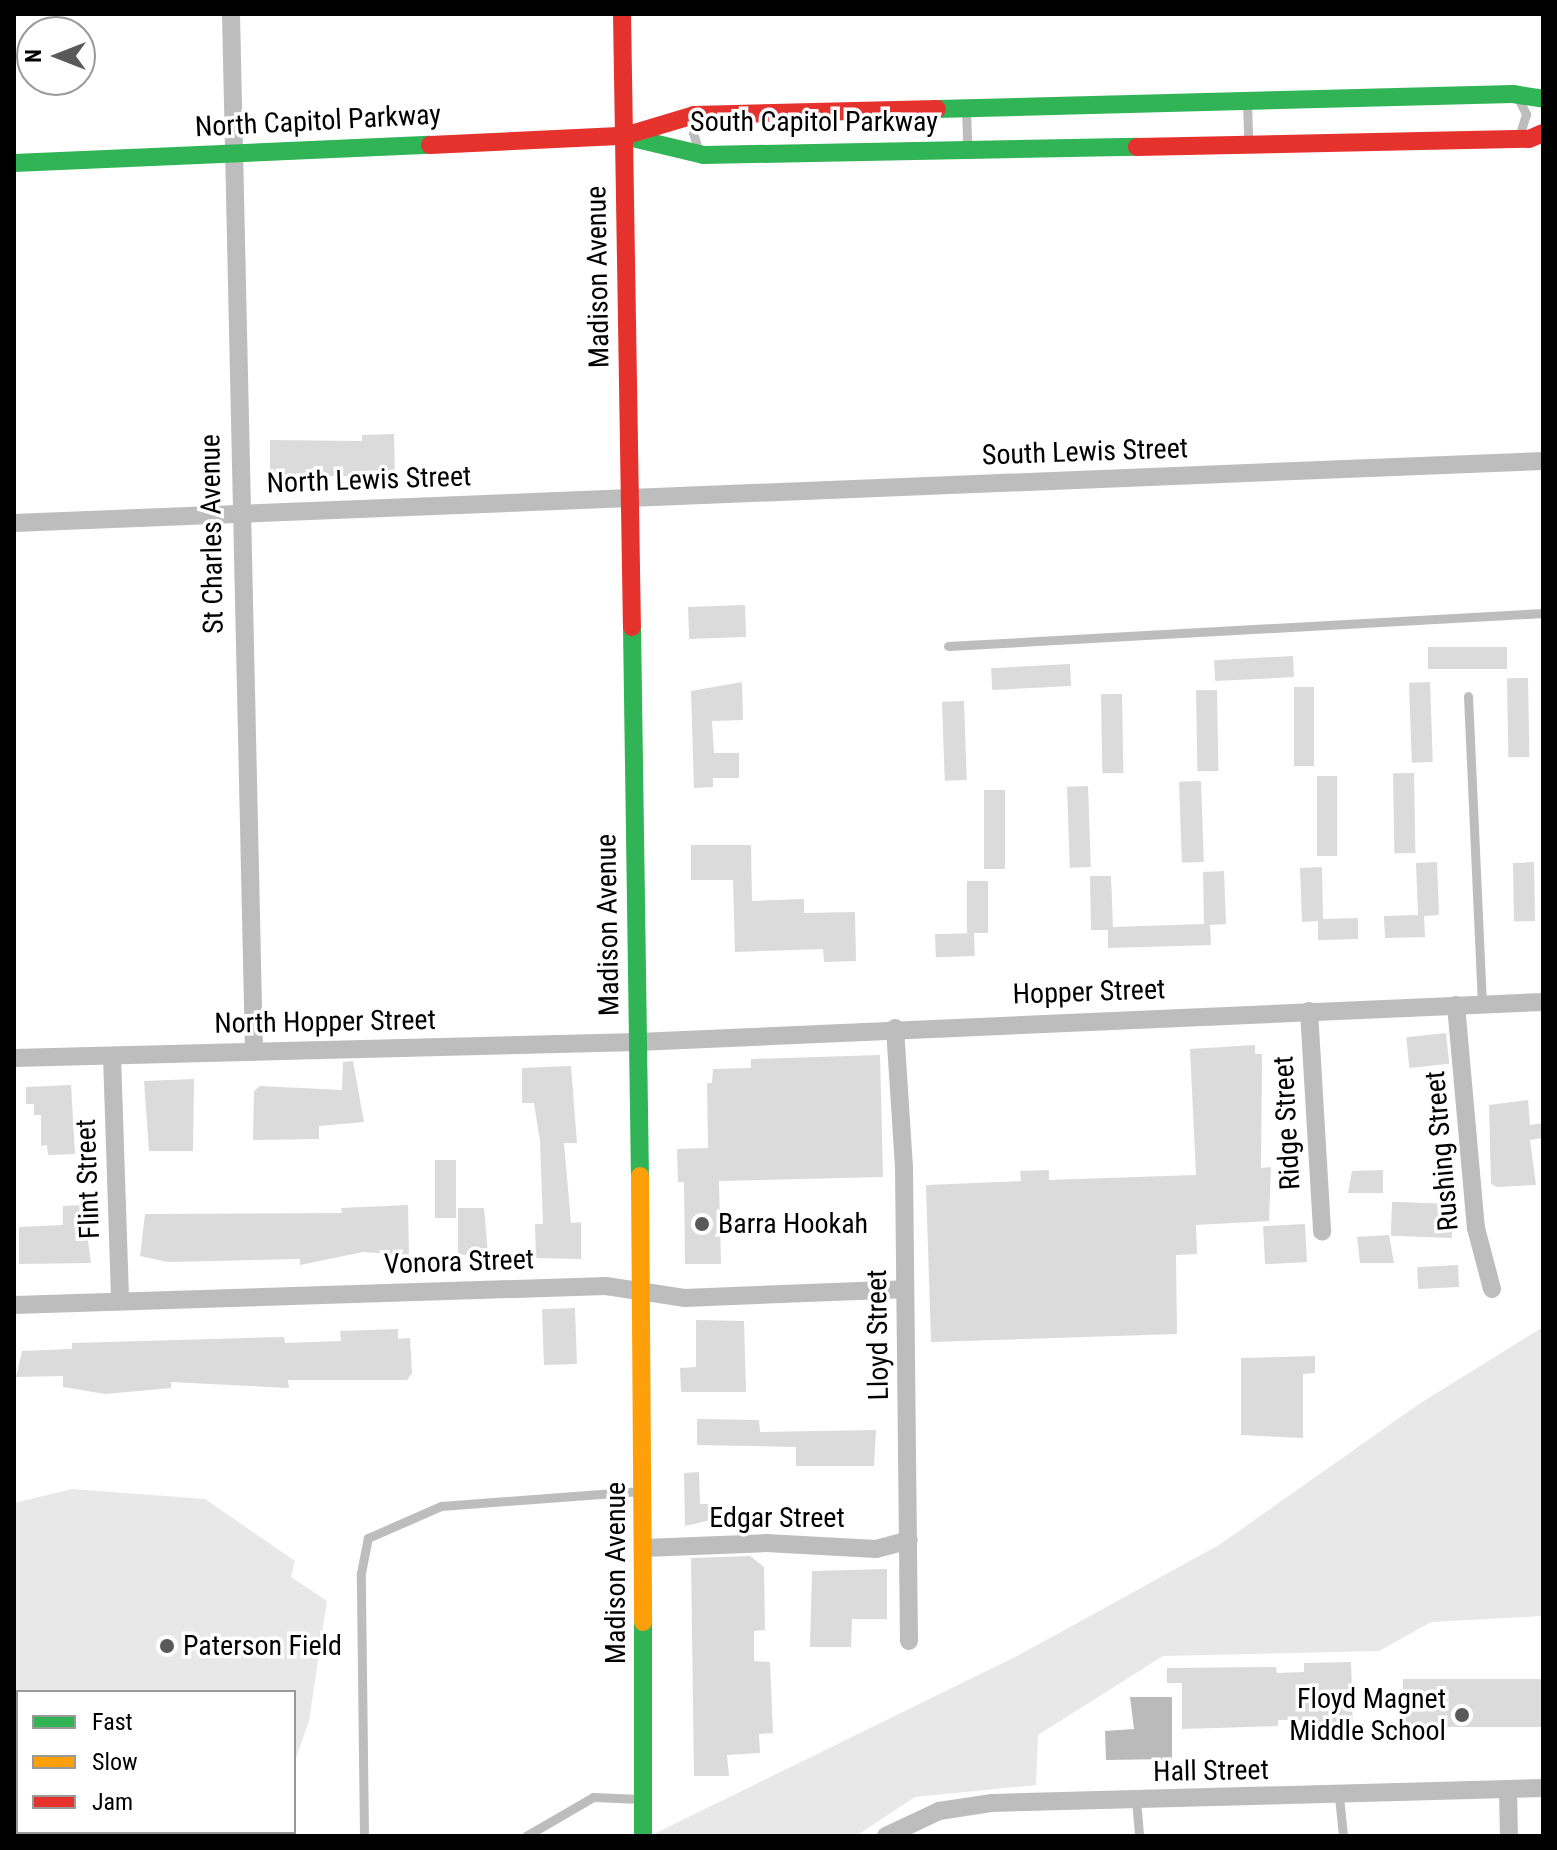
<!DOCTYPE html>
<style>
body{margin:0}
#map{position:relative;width:1557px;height:1850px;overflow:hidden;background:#fff;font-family:"Roboto Condensed",sans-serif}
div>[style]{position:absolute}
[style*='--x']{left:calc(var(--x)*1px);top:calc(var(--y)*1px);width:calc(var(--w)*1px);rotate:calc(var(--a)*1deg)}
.green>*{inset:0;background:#e8e8e8}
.water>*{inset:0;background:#bababa}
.building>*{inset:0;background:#dbdbdb;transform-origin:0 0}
.lane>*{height:9px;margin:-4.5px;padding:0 4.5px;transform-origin:4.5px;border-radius:4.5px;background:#bdbdbd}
.street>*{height:18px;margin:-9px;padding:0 9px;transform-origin:9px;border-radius:9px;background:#bdbdbd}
.fast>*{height:18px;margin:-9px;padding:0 9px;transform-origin:9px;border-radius:9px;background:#30b455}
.slow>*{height:18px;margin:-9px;padding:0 9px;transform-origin:9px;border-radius:9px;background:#ff9f0a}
.jam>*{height:18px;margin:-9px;padding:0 9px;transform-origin:9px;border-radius:9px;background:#e5322d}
.dots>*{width:22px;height:22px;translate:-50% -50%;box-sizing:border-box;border:4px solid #fff;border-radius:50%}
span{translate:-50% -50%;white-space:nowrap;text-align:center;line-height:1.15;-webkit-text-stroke:7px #fff;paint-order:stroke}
.street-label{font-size:28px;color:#000}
.poi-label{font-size:28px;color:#000}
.left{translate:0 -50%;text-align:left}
.right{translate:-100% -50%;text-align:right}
.frame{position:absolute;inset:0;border:16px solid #000;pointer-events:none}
.legend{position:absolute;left:16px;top:1690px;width:280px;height:144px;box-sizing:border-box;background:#fff;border:2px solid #999;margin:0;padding:10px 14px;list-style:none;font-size:24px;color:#000}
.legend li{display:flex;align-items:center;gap:16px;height:40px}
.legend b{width:40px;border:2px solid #999}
.north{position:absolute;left:16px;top:16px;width:80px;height:80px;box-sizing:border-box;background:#fff;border:2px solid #999;border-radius:50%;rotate:270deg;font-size:22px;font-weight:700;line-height:32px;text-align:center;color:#000}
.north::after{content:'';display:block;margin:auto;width:28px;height:36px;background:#595959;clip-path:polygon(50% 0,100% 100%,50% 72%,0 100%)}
</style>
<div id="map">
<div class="green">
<i style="clip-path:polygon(1543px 1327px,1543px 1616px,1431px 1622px,1379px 1651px,1163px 1656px,1038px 1735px,1036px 1785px,915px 1797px,856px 1836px,650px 1836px,1019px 1655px,1219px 1545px,1419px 1404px)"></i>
<i style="clip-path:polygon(72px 1489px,205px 1499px,295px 1561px,291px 1577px,327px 1601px,309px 1721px,294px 1764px,294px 1692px,18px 1692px,18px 1832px,246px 1836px,14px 1832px,14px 1503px)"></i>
</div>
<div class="water">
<i style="clip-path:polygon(1130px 1697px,1172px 1697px,1172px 1759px,1106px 1760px,1105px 1731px,1134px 1729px)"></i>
</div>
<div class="building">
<i style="clip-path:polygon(394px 434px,395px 476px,270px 476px,270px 440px,362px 441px,362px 435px)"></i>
<i style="left:745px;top:605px;width:32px;height:57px;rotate:88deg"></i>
<i style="left:1507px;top:647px;width:22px;height:79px;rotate:90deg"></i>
<i style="left:1293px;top:656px;width:21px;height:79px;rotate:87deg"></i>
<i style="left:1070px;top:664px;width:22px;height:79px;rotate:87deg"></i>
<i style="left:1528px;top:678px;width:79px;height:21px;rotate:89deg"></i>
<i style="clip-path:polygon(742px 682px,743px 720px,712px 721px,714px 753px,739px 753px,739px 778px,713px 778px,713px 787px,694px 788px,691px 691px)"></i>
<i style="left:1430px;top:682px;width:80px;height:21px;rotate:88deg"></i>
<i style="left:1294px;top:687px;width:20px;height:79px"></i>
<i style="left:1217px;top:690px;width:81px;height:21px;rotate:89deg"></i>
<i style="left:1122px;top:694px;width:79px;height:21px;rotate:89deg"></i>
<i style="left:964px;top:701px;width:79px;height:22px;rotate:88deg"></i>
<i style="left:1414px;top:773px;width:80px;height:21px;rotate:89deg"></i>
<i style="left:1317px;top:776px;width:20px;height:80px"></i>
<i style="left:1201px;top:781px;width:81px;height:22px;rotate:88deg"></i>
<i style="left:1088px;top:786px;width:81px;height:21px;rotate:88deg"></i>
<i style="left:984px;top:790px;width:21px;height:79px"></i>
<i style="clip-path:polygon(691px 845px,751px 845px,752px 901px,804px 899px,804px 913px,855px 912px,856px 961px,824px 962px,823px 949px,735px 952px,733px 880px,691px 880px)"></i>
<i style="clip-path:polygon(1437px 862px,1439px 915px,1424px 916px,1425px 937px,1385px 938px,1384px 916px,1418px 915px,1416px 863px)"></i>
<i style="left:1534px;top:862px;width:59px;height:21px;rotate:89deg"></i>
<i style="clip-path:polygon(1322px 867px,1323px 919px,1358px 918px,1358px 939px,1318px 940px,1318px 921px,1302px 922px,1300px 868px)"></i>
<i style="clip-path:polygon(1224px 871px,1226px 924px,1210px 925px,1211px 945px,1108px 948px,1108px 930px,1091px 930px,1090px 876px,1111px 876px,1113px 927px,1204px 924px,1203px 872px)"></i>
<i style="left:967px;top:881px;width:21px;height:52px"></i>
<i style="left:974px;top:933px;width:23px;height:39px;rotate:88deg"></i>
<i style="left:1446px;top:1033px;width:31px;height:40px;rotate:84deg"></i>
<i style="clip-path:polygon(1255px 1045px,1255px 1054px,1262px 1054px,1261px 1168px,1271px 1167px,1269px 1221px,1196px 1225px,1197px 1254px,1176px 1255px,1177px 1334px,931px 1342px,926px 1185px,1021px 1181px,1020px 1171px,1049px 1170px,1049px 1180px,1196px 1175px,1190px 1049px)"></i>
<i style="clip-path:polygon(880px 1055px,883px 1177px,719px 1181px,721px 1264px,685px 1264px,684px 1182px,678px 1182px,677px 1149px,708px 1148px,707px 1083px,712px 1083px,713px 1069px,751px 1068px,751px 1059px)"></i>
<i style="clip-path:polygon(353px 1061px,364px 1122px,319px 1126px,319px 1139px,253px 1140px,254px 1091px,260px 1086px,342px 1090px,343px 1062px)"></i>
<i style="clip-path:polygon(571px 1066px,577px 1143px,564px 1143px,571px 1223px,581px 1222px,581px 1259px,536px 1258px,535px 1224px,543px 1224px,540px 1141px,534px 1103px,522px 1103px,522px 1068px)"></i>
<i style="clip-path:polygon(194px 1079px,193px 1151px,149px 1151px,144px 1081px)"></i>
<i style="clip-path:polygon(71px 1085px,75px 1154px,48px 1155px,47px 1145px,41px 1146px,41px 1115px,34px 1115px,34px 1104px,26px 1104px,26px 1087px)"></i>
<i style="clip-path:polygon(1528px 1100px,1530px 1125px,1543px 1123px,1543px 1138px,1530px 1140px,1536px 1185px,1497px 1187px,1491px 1184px,1489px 1105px)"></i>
<i style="left:435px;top:1160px;width:21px;height:58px"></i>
<i style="clip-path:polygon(1383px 1170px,1383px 1193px,1348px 1193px,1352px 1171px)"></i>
<i style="left:1453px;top:1204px;width:34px;height:61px;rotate:92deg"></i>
<i style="clip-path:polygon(83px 1205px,91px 1263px,19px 1264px,19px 1227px,63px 1225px,63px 1206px)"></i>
<i style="clip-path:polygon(408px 1205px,409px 1255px,363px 1252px,300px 1265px,300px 1259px,168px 1262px,140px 1256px,145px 1214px,342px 1213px,341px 1208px)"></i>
<i style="clip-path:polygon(458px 1208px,484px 1208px,488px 1254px,458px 1255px)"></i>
<i style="left:1305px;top:1224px;width:38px;height:42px;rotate:87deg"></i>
<i style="clip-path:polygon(1389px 1235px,1394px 1263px,1360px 1263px,1357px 1237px)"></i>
<i style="left:1458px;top:1265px;width:22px;height:41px;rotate:87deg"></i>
<i style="left:575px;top:1308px;width:56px;height:33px;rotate:88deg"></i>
<i style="clip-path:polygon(696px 1320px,744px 1321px,746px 1392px,681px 1392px,680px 1368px,696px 1367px)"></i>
<i style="clip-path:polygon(398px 1329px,398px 1339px,410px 1338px,412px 1373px,407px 1380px,288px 1380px,289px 1388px,171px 1382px,171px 1388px,105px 1394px,63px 1387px,63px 1376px,16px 1377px,22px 1351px,72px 1349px,72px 1343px,284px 1337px,285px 1343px,341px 1341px,340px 1331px)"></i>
<i style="clip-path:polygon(1315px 1356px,1315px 1373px,1303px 1374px,1303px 1438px,1241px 1435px,1241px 1358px)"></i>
<i style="clip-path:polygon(697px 1419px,759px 1420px,760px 1432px,876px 1430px,874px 1466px,796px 1466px,796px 1447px,697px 1445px)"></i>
<i style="clip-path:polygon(699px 1472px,700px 1504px,710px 1504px,711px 1520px,685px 1526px,684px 1473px)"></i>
<i style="clip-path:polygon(750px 1556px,764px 1567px,765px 1630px,754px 1631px,754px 1661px,770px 1662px,773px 1733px,759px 1734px,760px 1753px,727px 1755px,729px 1776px,694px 1776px,691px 1558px)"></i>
<i style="clip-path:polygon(887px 1569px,887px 1619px,852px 1619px,851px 1647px,810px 1647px,812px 1571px)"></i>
<i style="clip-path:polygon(1351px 1662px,1353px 1728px,1305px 1729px,1305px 1720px,1278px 1720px,1278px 1726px,1182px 1729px,1182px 1683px,1167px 1683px,1167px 1668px,1276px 1667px,1277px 1673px,1304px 1672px,1304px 1663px)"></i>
<i style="left:1543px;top:1679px;width:48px;height:140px;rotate:90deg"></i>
</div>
<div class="lane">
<i style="--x:1519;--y:100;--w:16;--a:63"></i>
<i style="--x:1526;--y:114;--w:21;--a:107"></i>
<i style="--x:1247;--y:104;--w:37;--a:88"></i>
<i style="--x:966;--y:109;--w:37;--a:88"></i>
<i style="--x:698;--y:149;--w:17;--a:-107"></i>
<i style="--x:693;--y:133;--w:16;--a:-63"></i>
<i style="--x:948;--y:646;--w:596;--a:-3.17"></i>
<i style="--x:1468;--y:696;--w:308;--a:87.4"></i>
<i style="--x:1339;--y:1797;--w:39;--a:84"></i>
<i style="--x:1136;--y:1800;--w:36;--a:85"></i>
<i style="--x:364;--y:1836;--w:263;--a:-90.7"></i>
<i style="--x:361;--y:1573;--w:36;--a:-79"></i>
<i style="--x:368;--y:1538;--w:80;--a:-23.7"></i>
<i style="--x:441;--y:1506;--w:200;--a:-4.3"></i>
<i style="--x:526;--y:1836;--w:78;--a:-30.2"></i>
<i style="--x:593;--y:1797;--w:47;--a:2.4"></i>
</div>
<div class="street">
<i style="--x:231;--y:14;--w:1038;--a:88.73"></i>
<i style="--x:14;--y:523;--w:1530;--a:-2.32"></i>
<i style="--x:1456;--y:1005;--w:224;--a:84.9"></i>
<i style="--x:1476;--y:1228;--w:63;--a:75.3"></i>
<i style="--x:1309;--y:1011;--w:221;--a:86.6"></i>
<i style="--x:895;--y:1028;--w:138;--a:86.3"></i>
<i style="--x:904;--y:1166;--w:475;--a:89.4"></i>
<i style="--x:112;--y:1056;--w:245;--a:88.1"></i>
<i style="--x:14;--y:1058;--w:624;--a:-1.47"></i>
<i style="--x:638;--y:1042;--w:906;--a:-2.53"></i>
<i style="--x:14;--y:1305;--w:592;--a:-1.84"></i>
<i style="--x:606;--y:1286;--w:79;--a:8.7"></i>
<i style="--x:684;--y:1298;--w:220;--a:-2.3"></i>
<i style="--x:644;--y:1548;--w:122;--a:-2.3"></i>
<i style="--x:766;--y:1543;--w:110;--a:3.1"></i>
<i style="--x:876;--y:1549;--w:34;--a:-15"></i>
<i style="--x:1508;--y:1789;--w:47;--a:88.8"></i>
<i style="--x:886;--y:1836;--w:59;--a:-25.3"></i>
<i style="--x:939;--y:1811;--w:54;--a:-8.6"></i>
<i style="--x:992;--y:1803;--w:551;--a:-1.56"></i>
</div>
<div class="fast">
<i style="--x:937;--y:109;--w:576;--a:-1.49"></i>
<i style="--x:1513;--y:94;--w:30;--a:9"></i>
<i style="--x:624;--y:136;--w:82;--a:13.4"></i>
<i style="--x:704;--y:155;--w:433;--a:-1.1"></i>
<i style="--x:14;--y:163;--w:416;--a:-2.5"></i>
<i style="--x:632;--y:627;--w:549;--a:89.17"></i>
<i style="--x:643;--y:1622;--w:214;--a:90"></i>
</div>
<div class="slow">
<i style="--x:640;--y:1176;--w:446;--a:89.6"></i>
</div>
<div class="jam">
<i style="--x:622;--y:14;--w:613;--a:89.07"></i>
<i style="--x:430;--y:145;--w:194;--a:-2.7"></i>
<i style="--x:624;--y:136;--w:73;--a:-16.7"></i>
<i style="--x:694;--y:115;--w:243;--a:-1.4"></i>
<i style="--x:1137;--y:147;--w:392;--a:-1.2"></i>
<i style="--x:1529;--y:139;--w:15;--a:-23"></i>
</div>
<div class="dots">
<i style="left:702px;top:1224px;background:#595959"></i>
<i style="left:167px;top:1646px;background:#595959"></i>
<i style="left:1462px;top:1715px;background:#595959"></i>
</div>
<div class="street-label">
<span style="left:318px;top:121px;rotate:-3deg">North Capitol Parkway</span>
<span style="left:814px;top:122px">South Capitol Parkway</span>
<span style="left:598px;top:277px;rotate:-91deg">Madison Avenue</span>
<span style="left:1085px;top:452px;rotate:-2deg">South Lewis Street</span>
<span style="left:369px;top:480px;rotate:-2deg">North Lewis Street</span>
<span style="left:212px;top:534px;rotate:-91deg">St Charles Avenue</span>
<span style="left:608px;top:925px;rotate:-91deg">Madison Avenue</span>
<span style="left:1089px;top:992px;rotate:-2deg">Hopper Street</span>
<span style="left:325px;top:1022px;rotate:-1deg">North Hopper Street</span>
<span style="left:1287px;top:1123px;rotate:-93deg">Ridge Street</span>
<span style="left:1442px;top:1151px;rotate:-95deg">Rushing Street</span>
<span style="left:88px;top:1179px;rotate:-92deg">Flint Street</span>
<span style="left:459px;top:1262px;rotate:-2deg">Vonora Street</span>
<span style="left:878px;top:1335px;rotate:-91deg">Lloyd Street</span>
<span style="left:777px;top:1518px">Edgar Street</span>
<span style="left:616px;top:1573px;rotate:-90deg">Madison Avenue</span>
<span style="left:1211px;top:1771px;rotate:-1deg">Hall Street</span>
</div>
<div class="poi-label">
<span class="left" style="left:718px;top:1224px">Barra Hookah</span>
<span class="left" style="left:183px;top:1646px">Paterson Field</span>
<span class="right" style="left:1446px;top:1715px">Floyd Magnet<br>Middle School</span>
</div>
<div class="frame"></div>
<ul class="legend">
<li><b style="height:10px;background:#30b455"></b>Fast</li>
<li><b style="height:10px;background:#ff9f0a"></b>Slow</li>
<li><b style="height:10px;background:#e5322d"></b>Jam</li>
</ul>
<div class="north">N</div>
</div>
